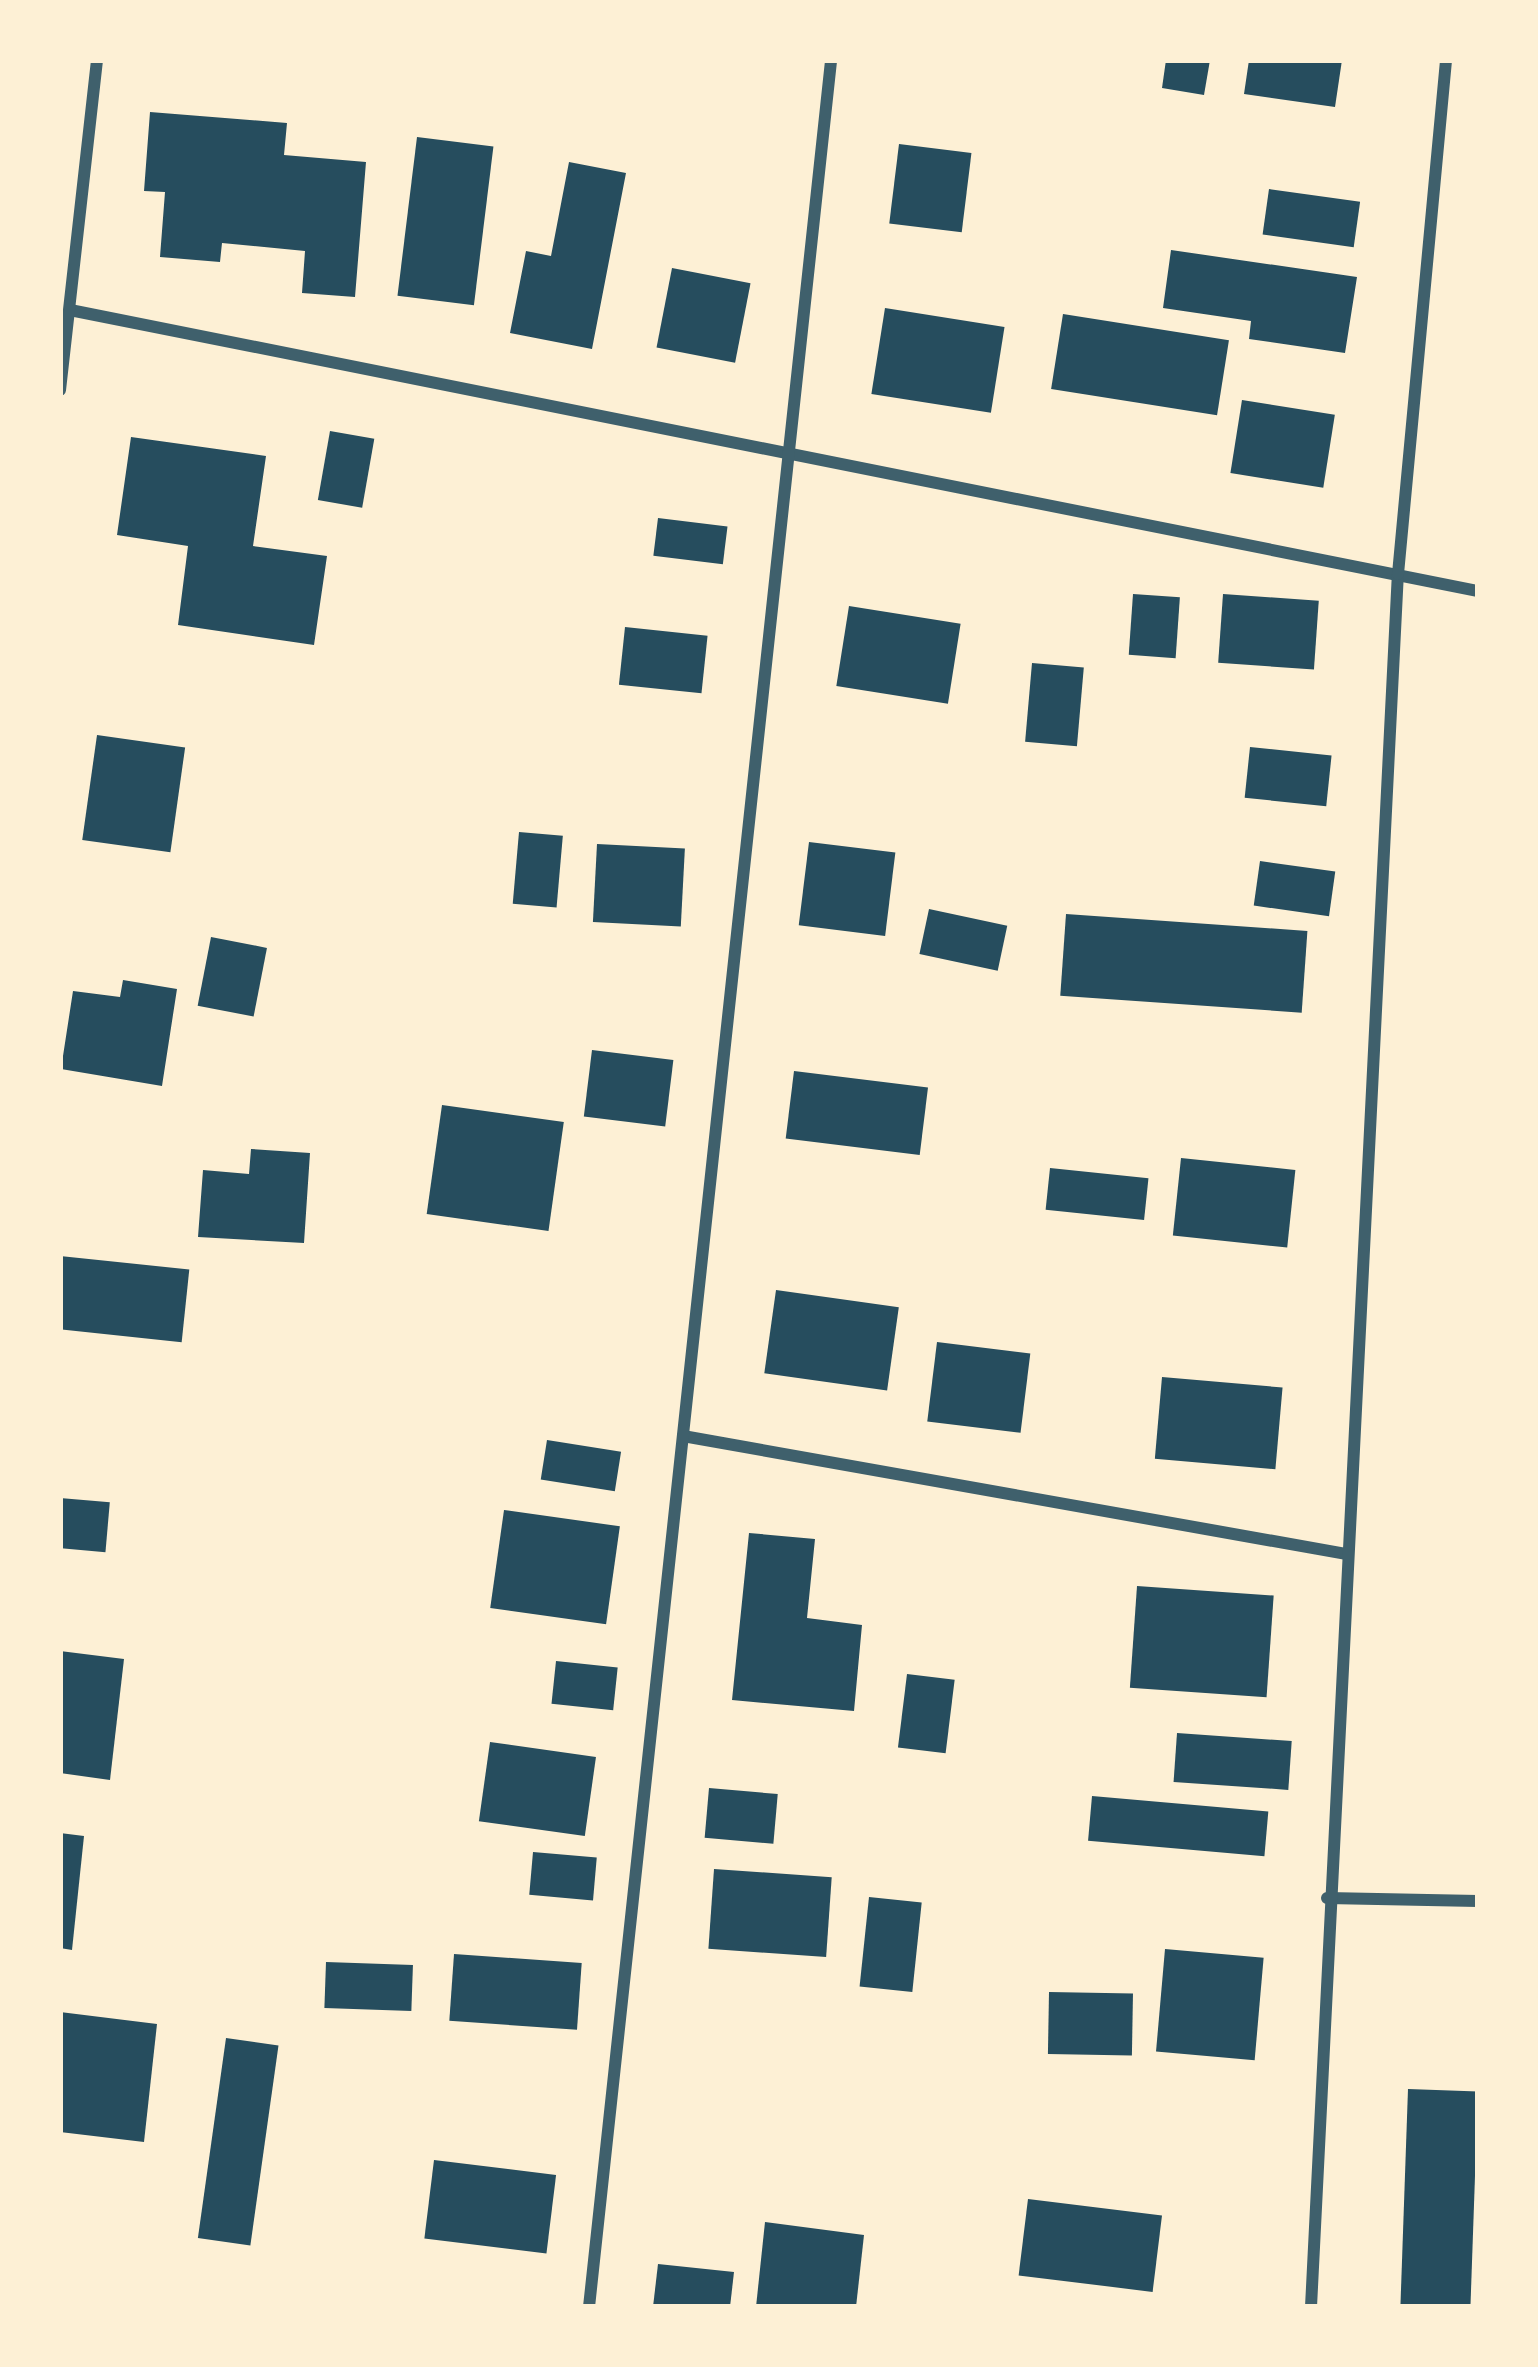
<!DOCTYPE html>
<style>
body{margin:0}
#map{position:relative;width:1538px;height:2367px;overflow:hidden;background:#fdf0d5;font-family:"Fira Sans Condensed",sans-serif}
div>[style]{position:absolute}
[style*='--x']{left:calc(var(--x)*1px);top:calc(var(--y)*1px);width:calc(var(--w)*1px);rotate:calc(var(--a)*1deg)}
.building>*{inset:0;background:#264d5e;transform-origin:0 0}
.minor>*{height:12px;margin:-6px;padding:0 6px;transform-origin:6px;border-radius:6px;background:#3f606c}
span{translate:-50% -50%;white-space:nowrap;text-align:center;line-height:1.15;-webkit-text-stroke:12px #fdf0d5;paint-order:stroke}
.frame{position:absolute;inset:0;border:63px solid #fdf0d5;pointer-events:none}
</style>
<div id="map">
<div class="building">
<i style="clip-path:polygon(1166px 60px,1210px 60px,1204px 95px,1162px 88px)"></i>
<i style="clip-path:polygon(1249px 60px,1342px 60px,1335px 107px,1244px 94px)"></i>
<i style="clip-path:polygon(150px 112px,287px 123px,284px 155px,366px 162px,355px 297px,302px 293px,305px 251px,222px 243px,220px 262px,160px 257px,165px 192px,144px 191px)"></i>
<i style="left:417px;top:137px;width:77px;height:160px;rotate:7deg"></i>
<i style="left:899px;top:144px;width:73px;height:80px;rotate:7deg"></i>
<i style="clip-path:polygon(569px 162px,626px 173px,592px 349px,510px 333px,526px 251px,551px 256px)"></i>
<i style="left:1269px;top:189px;width:92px;height:46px;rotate:8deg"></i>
<i style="clip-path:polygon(1171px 250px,1357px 277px,1345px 353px,1249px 339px,1251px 321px,1163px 308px)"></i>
<i style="left:672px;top:268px;width:80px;height:81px;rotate:11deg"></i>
<i style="left:885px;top:308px;width:121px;height:87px;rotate:9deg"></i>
<i style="left:1063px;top:314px;width:168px;height:76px;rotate:9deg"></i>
<i style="left:1242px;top:400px;width:94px;height:74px;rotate:9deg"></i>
<i style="left:330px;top:431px;width:45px;height:70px;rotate:10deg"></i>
<i style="clip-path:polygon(131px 437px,266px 456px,253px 546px,327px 556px,314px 645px,178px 625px,188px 546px,117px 535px)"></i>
<i style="left:658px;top:518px;width:70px;height:38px;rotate:7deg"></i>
<i style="left:1133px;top:594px;width:47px;height:61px;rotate:4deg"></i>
<i style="left:1223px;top:594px;width:96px;height:69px;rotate:4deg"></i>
<i style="left:849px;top:606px;width:113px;height:81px;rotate:9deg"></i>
<i style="left:625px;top:627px;width:83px;height:58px;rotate:6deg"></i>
<i style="left:1032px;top:663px;width:52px;height:79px;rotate:5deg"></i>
<i style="left:97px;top:735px;width:89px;height:106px;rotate:8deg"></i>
<i style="left:1250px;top:747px;width:82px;height:51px;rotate:6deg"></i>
<i style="left:519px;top:832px;width:44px;height:72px;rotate:5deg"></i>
<i style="left:809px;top:842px;width:87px;height:84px;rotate:7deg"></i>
<i style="left:597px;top:844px;width:88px;height:78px;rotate:3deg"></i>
<i style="left:1260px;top:861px;width:76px;height:45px;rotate:8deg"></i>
<i style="left:929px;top:909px;width:80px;height:46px;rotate:12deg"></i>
<i style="left:1066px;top:914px;width:242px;height:82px;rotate:4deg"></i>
<i style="left:211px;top:937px;width:57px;height:70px;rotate:11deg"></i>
<i style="clip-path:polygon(123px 980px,177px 989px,162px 1086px,61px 1069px,73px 991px,120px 997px)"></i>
<i style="left:592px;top:1050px;width:82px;height:67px;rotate:7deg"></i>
<i style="left:794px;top:1071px;width:135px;height:68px;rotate:7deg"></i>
<i style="left:442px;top:1105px;width:123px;height:110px;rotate:8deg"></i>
<i style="clip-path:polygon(251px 1149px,310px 1153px,304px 1243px,198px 1237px,203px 1170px,249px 1174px)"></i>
<i style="left:1181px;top:1158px;width:115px;height:78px;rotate:6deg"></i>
<i style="left:1050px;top:1168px;width:99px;height:42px;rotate:6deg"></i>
<i style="left:60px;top:1256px;width:130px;height:73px;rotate:6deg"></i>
<i style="left:776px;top:1290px;width:124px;height:84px;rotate:8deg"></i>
<i style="left:937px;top:1342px;width:94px;height:80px;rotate:7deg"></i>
<i style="left:1162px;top:1377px;width:121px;height:82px;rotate:5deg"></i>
<i style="left:547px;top:1440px;width:75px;height:40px;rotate:9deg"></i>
<i style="left:60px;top:1498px;width:50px;height:50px;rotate:5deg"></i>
<i style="left:504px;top:1510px;width:117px;height:99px;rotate:8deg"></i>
<i style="clip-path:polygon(749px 1533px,815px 1539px,807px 1618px,862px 1625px,854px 1711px,732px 1700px)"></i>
<i style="left:1137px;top:1586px;width:137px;height:102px;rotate:4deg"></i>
<i style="clip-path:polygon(60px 1651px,124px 1659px,110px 1780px,60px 1773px)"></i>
<i style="left:556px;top:1661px;width:62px;height:43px;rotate:6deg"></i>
<i style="left:907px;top:1674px;width:48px;height:74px;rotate:7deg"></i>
<i style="left:1177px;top:1733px;width:115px;height:49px;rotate:4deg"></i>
<i style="left:490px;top:1742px;width:107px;height:80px;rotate:8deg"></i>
<i style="left:709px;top:1788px;width:69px;height:50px;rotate:5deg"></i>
<i style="left:1092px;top:1796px;width:177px;height:45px;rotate:5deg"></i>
<i style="clip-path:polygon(60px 1833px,84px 1836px,72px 1950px,60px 1948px)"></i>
<i style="left:533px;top:1852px;width:64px;height:43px;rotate:5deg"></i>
<i style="left:714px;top:1869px;width:118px;height:80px;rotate:4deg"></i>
<i style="left:869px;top:1897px;width:53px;height:90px;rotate:6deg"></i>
<i style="left:1165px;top:1949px;width:99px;height:103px;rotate:5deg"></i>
<i style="left:454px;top:1954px;width:128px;height:67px;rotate:4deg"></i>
<i style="left:326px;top:1962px;width:87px;height:46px;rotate:2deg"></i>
<i style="left:1049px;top:1992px;width:84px;height:62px;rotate:1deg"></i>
<i style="clip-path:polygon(60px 2012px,157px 2024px,144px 2142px,60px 2132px)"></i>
<i style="left:226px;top:2038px;width:53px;height:202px;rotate:8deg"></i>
<i style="left:1408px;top:2089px;width:70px;height:218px;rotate:2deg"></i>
<i style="left:434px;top:2160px;width:123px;height:79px;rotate:7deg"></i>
<i style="left:1028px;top:2199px;width:135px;height:77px;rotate:7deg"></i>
<i style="clip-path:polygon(765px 2222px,864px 2235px,856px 2307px,756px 2307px)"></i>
<i style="clip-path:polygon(658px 2264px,734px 2272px,730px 2307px,653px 2307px)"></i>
</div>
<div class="minor">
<i style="--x:70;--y:310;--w:1436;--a:11.29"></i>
<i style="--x:60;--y:390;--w:332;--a:-83.6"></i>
<i style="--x:683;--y:1436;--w:673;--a:10.09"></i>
<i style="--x:1327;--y:1898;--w:151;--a:1.1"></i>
<i style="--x:589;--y:2307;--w:2260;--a:-83.85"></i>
<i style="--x:1311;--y:2307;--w:1735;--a:-87.13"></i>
<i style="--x:1398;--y:574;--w:516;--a:-84.66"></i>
</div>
<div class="frame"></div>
</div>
